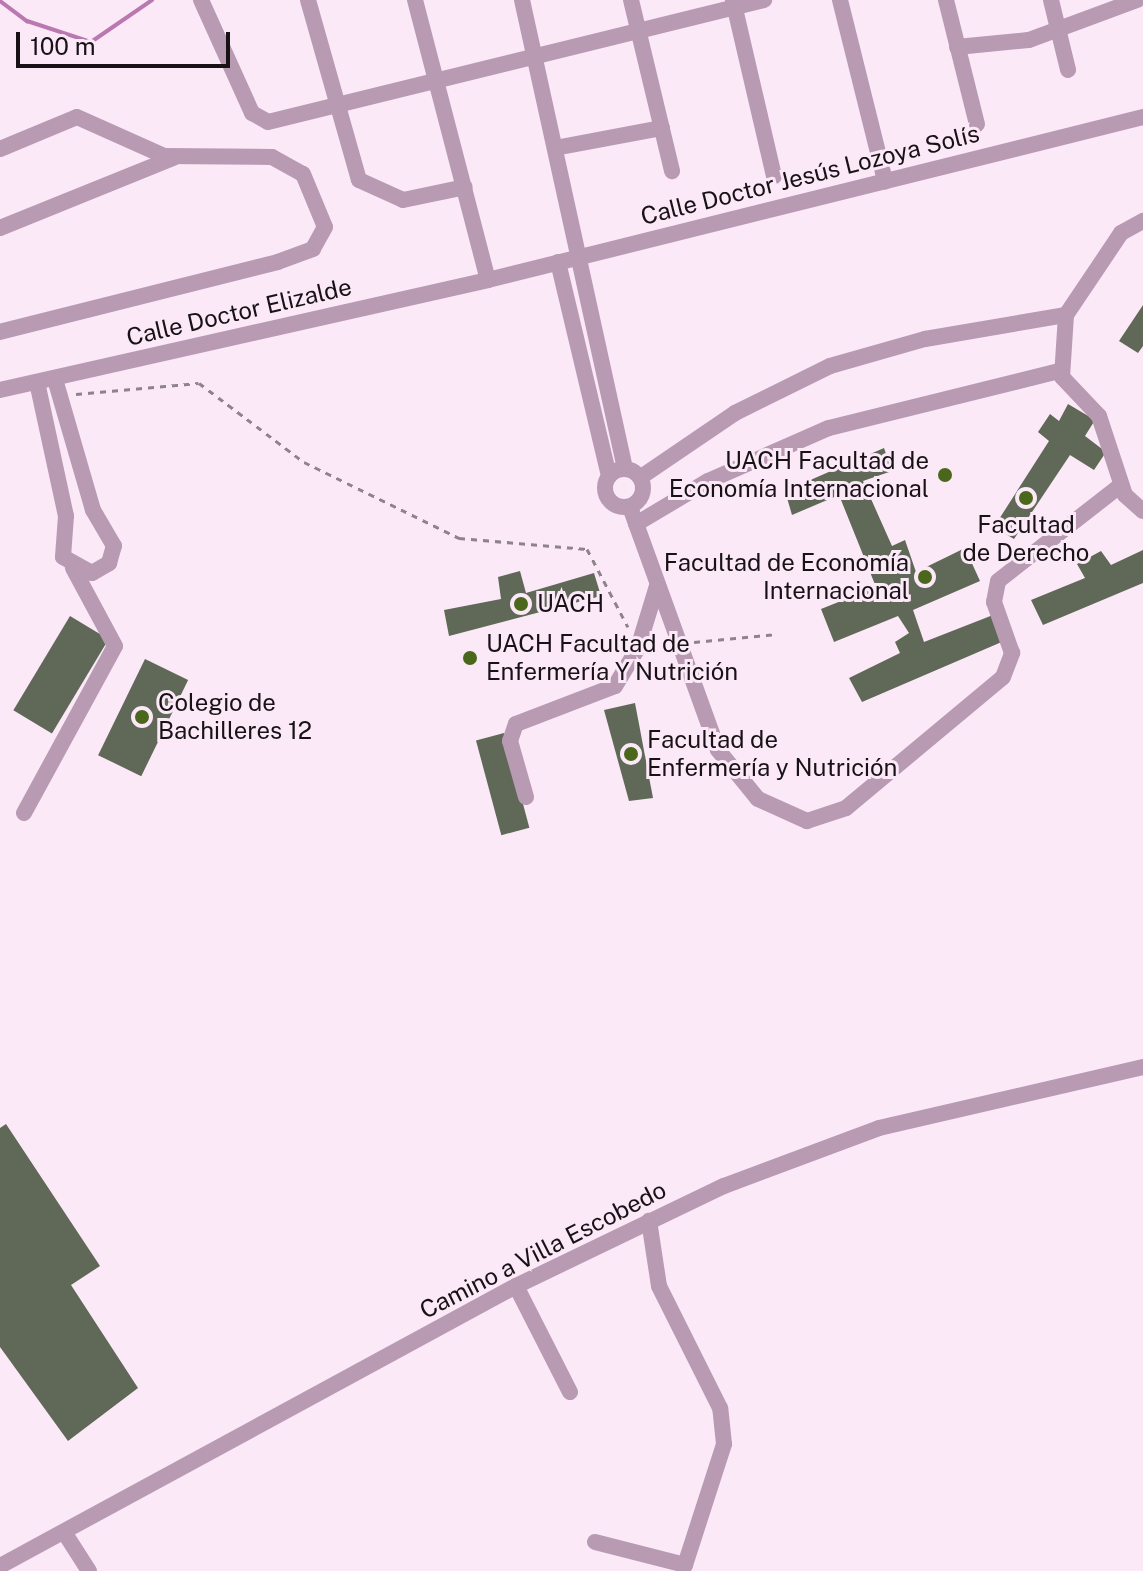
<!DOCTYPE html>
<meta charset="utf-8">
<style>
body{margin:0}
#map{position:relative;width:1143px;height:1571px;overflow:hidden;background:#fbe9f7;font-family:"Public Sans",sans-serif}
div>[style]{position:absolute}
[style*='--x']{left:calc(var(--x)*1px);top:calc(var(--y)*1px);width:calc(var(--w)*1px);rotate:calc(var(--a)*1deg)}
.stream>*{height:4px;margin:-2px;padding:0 2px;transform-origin:2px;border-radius:2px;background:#b978af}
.building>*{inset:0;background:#606857;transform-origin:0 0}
.path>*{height:3px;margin-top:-1.5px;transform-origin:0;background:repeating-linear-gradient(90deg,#8e828c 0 6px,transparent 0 12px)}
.minor>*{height:16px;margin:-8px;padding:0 8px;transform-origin:8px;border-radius:8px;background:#b89ab3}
.minor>.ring{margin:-8px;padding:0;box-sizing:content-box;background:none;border:16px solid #b89ab3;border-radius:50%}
.dots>*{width:22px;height:22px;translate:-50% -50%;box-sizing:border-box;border:4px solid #fbe9f7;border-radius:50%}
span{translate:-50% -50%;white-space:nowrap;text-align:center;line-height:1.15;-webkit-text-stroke:6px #fbe9f7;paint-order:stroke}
.street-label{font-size:24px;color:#181217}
.poi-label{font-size:24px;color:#181217}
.right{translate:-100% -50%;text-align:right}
.left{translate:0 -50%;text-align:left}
.scale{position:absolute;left:16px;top:32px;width:214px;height:36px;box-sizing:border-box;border:4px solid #181217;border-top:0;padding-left:10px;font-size:24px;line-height:28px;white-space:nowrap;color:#181217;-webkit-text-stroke:6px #fbe9f7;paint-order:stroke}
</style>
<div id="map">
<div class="stream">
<i style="--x:0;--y:1;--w:34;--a:37"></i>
<i style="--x:27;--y:21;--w:67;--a:18.2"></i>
<i style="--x:91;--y:42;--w:74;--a:-34.5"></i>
</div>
<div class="building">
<i style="clip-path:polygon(1143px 305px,1143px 346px,1138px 353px,1119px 341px)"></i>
<i style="clip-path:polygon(1068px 404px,1095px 420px,1085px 436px,1106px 452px,1094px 470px,1070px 455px,1014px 539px,994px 527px,1049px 441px,1038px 432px,1050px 414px,1059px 421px)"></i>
<i style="clip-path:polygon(884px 448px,892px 471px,863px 481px,892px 546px,905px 540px,916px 572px,965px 548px,980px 581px,913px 610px,924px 642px,993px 615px,1004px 641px,862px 702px,849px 678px,900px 653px,895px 642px,909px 633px,898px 616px,834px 642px,821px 609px,876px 587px,839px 495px,792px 515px,785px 491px)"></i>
<i style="clip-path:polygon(1143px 550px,1143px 583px,1043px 625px,1031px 600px,1085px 578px,1077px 564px,1101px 551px,1111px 565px)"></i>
<i style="clip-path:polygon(520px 571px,526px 593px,594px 573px,601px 596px,449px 636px,444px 610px,501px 599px,498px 577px)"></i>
<i style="left:70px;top:616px;width:45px;height:110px;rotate:31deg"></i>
<i style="left:145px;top:659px;width:48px;height:107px;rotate:26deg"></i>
<i style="clip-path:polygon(635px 703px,653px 798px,629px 801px,604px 710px)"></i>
<i style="left:504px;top:733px;width:98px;height:29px;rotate:75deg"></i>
<i style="clip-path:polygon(6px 1124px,100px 1266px,71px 1285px,138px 1388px,68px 1441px,0 1347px,0 1128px)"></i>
</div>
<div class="path">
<i style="--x:76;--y:394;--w:123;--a:-5.1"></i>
<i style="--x:199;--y:383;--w:131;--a:37"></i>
<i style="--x:304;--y:462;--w:173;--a:26.1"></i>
<i style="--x:459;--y:538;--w:128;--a:4.9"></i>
<i style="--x:587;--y:549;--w:88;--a:62.3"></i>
<i style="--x:694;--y:642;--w:83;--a:-5.5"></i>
</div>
<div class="minor">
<i style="--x:201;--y:0;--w:124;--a:65.7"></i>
<i style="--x:252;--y:113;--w:18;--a:29"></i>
<i style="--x:268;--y:122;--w:511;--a:-13.82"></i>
<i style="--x:308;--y:0;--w:187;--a:74.2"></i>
<i style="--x:359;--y:180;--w:48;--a:24.4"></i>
<i style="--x:403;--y:200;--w:63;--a:-11.8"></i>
<i style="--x:415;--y:0;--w:289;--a:75.4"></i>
<i style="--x:522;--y:0;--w:480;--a:77.6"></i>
<i style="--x:631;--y:0;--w:176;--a:76.5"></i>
<i style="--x:733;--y:0;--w:181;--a:76.9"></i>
<i style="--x:840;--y:0;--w:187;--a:76"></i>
<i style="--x:946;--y:0;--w:128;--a:76"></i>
<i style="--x:1051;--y:0;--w:72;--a:76.3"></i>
<i style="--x:957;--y:47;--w:72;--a:-5.6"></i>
<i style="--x:1029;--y:40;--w:115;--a:-20.3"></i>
<i style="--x:555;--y:148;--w:109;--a:-10.6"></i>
<i style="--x:0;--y:149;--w:83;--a:-22.6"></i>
<i style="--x:77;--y:117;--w:95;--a:24.1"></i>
<i style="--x:164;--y:156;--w:108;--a:0.5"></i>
<i style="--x:272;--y:157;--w:35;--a:29"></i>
<i style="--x:303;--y:174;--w:57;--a:67.5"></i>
<i style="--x:325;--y:227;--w:25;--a:119"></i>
<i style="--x:313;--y:249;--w:37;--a:160"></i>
<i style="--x:278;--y:262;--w:287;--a:165.9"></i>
<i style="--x:0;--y:228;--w:187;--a:-22"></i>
<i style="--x:558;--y:262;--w:220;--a:76.6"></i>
<i style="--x:1066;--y:315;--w:62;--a:93.7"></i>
<i style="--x:1062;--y:377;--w:54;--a:46.5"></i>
<i style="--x:1099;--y:416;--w:83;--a:71.8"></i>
<i style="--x:1125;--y:495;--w:24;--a:42"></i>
<i style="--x:37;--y:382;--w:137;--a:77.8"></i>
<i style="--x:66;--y:516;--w:41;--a:94.2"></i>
<i style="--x:63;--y:557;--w:33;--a:29"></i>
<i style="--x:92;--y:573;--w:20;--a:-30"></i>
<i style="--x:109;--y:563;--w:18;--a:-74"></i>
<i style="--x:114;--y:546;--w:42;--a:-120.3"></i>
<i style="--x:93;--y:510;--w:136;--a:-106.2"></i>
<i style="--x:0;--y:390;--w:500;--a:-12.7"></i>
<i style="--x:488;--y:280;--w:675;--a:-13.97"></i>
<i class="ring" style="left:605px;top:469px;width:22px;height:22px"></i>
<i style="--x:641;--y:477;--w:114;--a:-34.2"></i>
<i style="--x:735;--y:413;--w:106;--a:-26.3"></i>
<i style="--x:830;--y:366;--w:99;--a:-15.9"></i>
<i style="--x:925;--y:339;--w:143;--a:-9.7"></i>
<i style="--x:1066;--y:315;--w:99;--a:-56.1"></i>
<i style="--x:1121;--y:233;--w:25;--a:-29"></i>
<i style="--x:630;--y:507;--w:258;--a:70.1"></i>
<i style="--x:718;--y:750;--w:63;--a:50.8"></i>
<i style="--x:758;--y:799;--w:54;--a:24.2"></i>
<i style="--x:807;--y:821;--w:41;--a:-18.4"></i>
<i style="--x:846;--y:808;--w:204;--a:-39.8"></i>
<i style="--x:1003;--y:677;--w:26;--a:-69"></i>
<i style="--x:1012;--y:653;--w:54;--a:-109.4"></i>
<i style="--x:994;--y:602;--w:21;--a:-79"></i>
<i style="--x:998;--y:581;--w:156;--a:-38"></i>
<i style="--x:636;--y:524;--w:84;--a:-30.8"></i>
<i style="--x:708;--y:481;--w:132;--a:-23.7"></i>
<i style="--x:829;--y:428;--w:238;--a:-13.9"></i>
<i style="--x:526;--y:797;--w:58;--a:-105.9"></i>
<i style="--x:510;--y:741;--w:18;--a:-71"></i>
<i style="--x:516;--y:724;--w:106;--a:-21"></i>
<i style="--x:615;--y:686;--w:44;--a:-58.8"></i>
<i style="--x:638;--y:648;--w:65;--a:-73"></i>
<i style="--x:24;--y:813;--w:190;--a:-61.4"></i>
<i style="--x:115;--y:646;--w:89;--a:-118.3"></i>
<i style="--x:516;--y:1286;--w:119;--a:63"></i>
<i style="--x:64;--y:1532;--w:46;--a:57.3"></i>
<i style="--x:595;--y:1542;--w:93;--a:14.3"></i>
<i style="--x:685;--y:1565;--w:127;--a:-72.1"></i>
<i style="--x:724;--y:1444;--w:36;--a:-96"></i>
<i style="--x:720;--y:1408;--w:136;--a:-116.6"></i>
<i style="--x:659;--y:1286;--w:66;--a:-98.7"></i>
<i style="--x:0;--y:1566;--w:587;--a:-28.49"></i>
<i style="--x:516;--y:1286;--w:231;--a:-25.7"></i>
<i style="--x:724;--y:1186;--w:165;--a:-20.5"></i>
<i style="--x:879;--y:1128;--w:271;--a:-13"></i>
</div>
<div class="dots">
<i style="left:945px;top:475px;background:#4b671b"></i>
<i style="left:1026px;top:498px;background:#4b671b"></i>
<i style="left:925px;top:577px;background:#4b671b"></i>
<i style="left:521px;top:604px;background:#4b671b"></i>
<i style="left:470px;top:658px;background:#4b671b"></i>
<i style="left:142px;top:717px;background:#4b671b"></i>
<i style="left:631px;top:754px;background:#4b671b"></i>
</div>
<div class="street-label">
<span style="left:810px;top:175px;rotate:-14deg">Calle Doctor Jesús Lozoya Solís</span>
<span style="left:239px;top:312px;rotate:-13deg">Calle Doctor Elizalde</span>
<span style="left:543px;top:1250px;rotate:-27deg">Camino a Villa Escobedo</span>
</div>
<div class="poi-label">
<span class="right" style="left:929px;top:475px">UACH Facultad de<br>Economía Internacional</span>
<span style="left:1026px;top:539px">Facultad<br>de Derecho</span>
<span class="right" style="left:909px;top:577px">Facultad de Economía<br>Internacional</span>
<span class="left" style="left:537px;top:604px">UACH</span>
<span class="left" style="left:486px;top:658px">UACH Facultad de<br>Enfermería Y Nutrición</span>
<span class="left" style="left:158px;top:717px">Colegio de<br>Bachilleres 12</span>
<span class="left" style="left:647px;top:754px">Facultad de<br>Enfermería y Nutrición</span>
</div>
<div class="scale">100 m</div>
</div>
